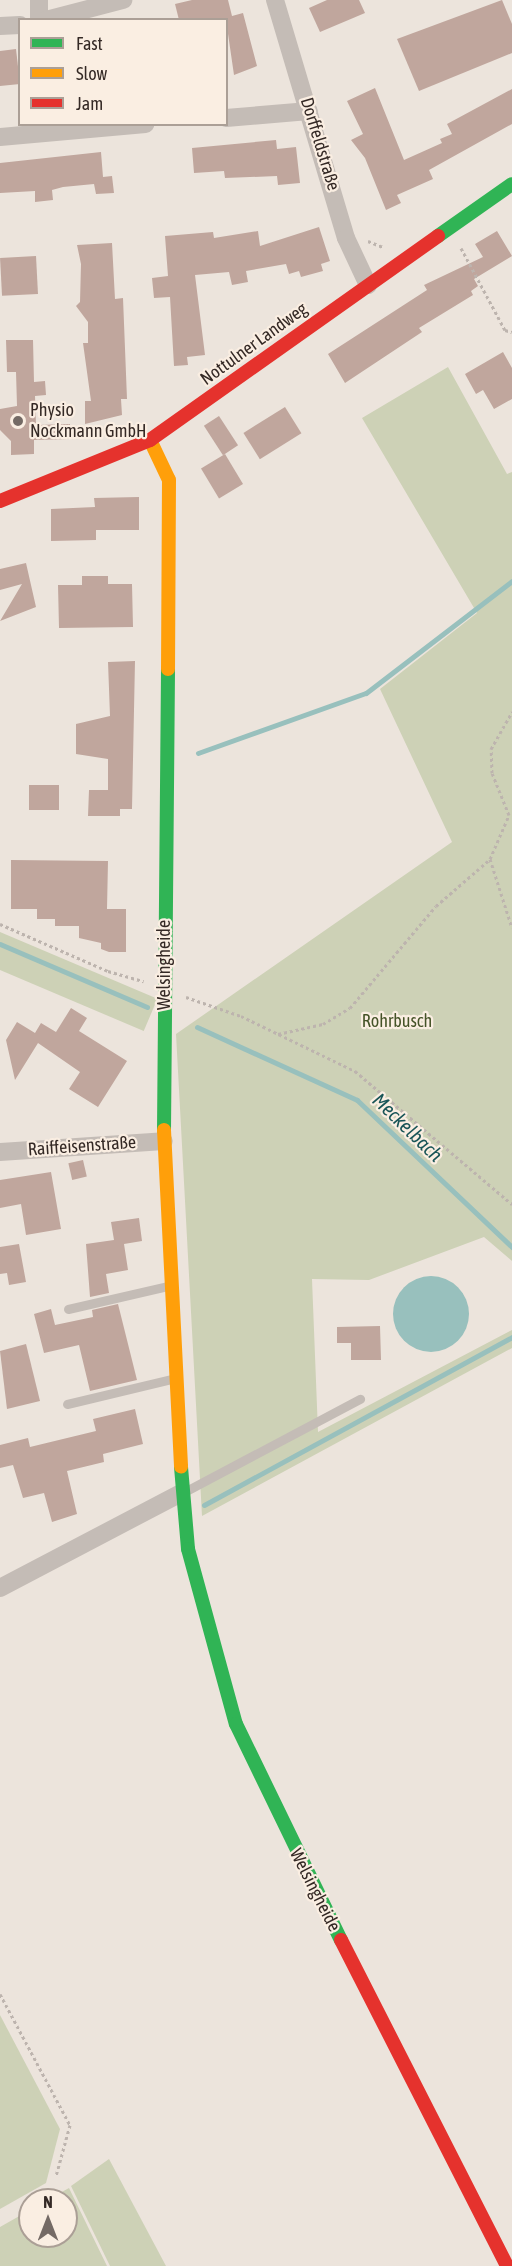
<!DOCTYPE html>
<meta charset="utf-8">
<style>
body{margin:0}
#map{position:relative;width:512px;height:2266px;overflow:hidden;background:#ece4dc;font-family:"Asap Condensed",sans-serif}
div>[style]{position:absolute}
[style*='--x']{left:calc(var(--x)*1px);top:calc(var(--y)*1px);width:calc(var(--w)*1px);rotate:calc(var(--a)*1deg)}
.green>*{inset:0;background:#cdd1b6;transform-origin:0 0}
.water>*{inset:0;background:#98c0bd}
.round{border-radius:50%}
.stream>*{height:5px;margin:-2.5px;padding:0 2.5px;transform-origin:2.5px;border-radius:2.5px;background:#98c0bd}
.building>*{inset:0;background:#c0a69d;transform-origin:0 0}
.path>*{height:3px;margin-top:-1.5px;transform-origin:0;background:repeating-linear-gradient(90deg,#bdb4ae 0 3px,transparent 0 6px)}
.lane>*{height:9px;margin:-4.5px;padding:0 4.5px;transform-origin:4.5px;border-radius:4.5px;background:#c4bcb6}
.street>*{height:18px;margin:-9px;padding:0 9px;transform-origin:9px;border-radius:9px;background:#c4bcb6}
.fast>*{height:14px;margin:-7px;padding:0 7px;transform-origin:7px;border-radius:7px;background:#30b455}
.slow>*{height:14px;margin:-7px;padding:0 7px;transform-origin:7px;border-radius:7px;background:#ff9f0a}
.jam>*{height:14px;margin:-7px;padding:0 7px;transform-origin:7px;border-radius:7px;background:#e5322d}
.dots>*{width:16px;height:16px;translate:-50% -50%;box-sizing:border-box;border:3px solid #faeee2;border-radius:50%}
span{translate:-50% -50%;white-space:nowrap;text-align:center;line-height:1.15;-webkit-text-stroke:4.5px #faeee2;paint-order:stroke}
.street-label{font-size:18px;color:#342925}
.poi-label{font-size:18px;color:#342925}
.left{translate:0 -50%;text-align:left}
.park-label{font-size:18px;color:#455328}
.water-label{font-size:20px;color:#195557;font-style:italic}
.legend{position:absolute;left:18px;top:18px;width:210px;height:108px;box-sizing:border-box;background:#faeee2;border:2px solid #ab9f96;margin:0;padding:8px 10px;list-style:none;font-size:18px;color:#342925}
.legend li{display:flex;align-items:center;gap:12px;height:30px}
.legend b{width:30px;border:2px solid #ab9f96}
.north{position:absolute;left:18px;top:2188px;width:60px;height:60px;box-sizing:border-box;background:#faeee2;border:2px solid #ab9f96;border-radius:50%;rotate:0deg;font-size:16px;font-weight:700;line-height:24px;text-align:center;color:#342925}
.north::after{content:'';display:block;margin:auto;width:21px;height:27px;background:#746a65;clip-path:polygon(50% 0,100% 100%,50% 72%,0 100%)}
</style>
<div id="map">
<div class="green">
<i style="clip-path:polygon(448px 367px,507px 474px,512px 472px,512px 1261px,484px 1237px,369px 1280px,312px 1279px,318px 1432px,512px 1330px,512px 1348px,202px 1516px,176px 1034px,452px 842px,380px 689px,477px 613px,362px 418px)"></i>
<i style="left:0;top:932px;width:171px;height:35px;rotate:23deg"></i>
<i style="clip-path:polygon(0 2015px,60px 2129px,46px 2183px,0 2209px)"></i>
<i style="clip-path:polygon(109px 2159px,166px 2266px,110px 2266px,71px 2186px)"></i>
<i style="clip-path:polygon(69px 2188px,107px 2266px,0 2266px,0 2227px,30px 2210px,30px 2236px,66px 2236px,66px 2200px,47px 2200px)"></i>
</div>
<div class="water">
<i class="round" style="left:393px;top:1276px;width:76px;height:76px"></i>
</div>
<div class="stream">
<i style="--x:198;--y:753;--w:178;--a:-19.7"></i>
<i style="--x:366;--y:693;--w:184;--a:-37.5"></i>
<i style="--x:0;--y:944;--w:160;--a:23.2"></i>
<i style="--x:197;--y:1027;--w:176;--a:24.5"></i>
<i style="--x:357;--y:1100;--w:214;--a:43.5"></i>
<i style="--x:204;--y:1505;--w:351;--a:-28.6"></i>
</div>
<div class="building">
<i style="clip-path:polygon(192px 0,228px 0,232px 16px,243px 13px,257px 66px,234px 75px,226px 20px,179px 20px,175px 4px)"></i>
<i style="clip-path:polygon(327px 0,359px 0,365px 13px,320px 32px,309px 8px)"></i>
<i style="clip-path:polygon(502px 0,512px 24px,512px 53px,419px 91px,397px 39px)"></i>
<i style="clip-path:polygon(16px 49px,20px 84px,0 86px,0 51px)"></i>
<i style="clip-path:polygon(375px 88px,404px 160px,442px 143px,440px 139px,452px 134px,447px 124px,512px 89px,512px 124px,429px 170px,433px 179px,397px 195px,401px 203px,386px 210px,365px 158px,351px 140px,363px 134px,347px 101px)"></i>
<i style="clip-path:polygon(276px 140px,277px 149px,296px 147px,300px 183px,278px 185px,277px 176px,225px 178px,224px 171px,194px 173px,192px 148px)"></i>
<i style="clip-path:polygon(101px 152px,103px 177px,112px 176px,114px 193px,96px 194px,94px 184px,63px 187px,52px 190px,53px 200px,35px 202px,35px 191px,0 193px,0 163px)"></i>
<i style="clip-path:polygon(319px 227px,330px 261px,321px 264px,323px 271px,301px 277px,299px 271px,289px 274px,286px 264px,246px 271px,248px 282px,232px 285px,229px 272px,195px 275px,205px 355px,187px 357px,188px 365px,174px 366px,170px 297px,154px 298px,152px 278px,168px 276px,165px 236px,213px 232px,214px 238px,258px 231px,260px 246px)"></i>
<i style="clip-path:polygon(497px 231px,512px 256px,474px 279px,478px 286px,471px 291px,473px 295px,419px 328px,422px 332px,345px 383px,328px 354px,427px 290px,424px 285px,483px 257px,475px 244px)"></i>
<i style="clip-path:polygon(112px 243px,115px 299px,123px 298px,127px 399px,121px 399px,122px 415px,85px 424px,85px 401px,91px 401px,83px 343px,88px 343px,88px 322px,76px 306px,80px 302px,81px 264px,77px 245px)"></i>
<i style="left:36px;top:256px;width:38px;height:36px;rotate:87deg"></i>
<i style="clip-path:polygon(6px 340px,33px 340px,34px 382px,45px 381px,46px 395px,35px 396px,36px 425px,70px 424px,70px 439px,34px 440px,34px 454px,11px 455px,11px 441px,0 430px,0 409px,17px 406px,16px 372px,7px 372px)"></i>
<i style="clip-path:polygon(503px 352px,512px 368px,512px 399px,494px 409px,483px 390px,476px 394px,465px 374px)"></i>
<i style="left:285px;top:407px;width:31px;height:49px;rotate:58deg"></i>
<i style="left:219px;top:416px;width:35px;height:18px;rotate:57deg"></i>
<i style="left:225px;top:454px;width:35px;height:28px;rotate:59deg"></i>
<i style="clip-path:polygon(139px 497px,139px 530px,96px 530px,96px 540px,51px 541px,51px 509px,95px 507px,94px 498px)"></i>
<i style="clip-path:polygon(26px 563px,36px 607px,0 621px,22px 584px,0 590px,0 569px)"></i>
<i style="clip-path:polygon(82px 576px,108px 576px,108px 584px,132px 584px,133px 627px,59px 628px,58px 585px,82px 585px)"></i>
<i style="clip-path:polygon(135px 661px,132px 809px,120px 809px,120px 816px,88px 816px,89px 790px,108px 790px,108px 759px,76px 754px,76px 724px,110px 716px,108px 662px)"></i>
<i style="left:29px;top:785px;width:30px;height:25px"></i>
<i style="clip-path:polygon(11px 860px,108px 861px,107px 909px,126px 909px,126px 952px,109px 952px,101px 949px,101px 943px,79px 938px,79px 926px,55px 926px,55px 919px,37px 919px,37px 909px,11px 909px)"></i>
<i style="clip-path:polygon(71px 1008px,87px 1018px,79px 1031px,127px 1061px,98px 1107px,69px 1089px,80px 1072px,38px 1043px,15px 1080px,6px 1040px,17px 1022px,35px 1033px,41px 1023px,56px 1032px)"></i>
<i style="left:83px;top:1160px;width:17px;height:15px;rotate:77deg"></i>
<i style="clip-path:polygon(51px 1172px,61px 1229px,26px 1235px,21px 1204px,0 1208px,0 1180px)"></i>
<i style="clip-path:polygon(139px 1218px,142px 1241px,124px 1244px,128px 1270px,106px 1274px,109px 1293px,90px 1297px,86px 1244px,114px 1240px,111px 1222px)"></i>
<i style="clip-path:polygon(19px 1244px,26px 1282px,9px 1285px,7px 1273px,0 1274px,0 1247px)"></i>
<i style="clip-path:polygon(118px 1304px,137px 1380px,90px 1391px,79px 1345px,44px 1353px,34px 1314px,51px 1309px,55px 1325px,93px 1317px,92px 1310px)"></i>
<i style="clip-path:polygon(380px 1326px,381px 1360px,351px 1360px,351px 1343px,337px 1343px,337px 1327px)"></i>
<i style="clip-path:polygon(26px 1344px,40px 1401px,7px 1409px,0 1351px)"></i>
<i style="clip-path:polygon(135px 1409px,143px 1444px,103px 1454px,104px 1462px,67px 1471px,77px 1514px,52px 1522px,44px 1493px,23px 1498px,13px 1465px,0 1468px,0 1445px,28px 1438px,30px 1447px,96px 1431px,93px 1419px)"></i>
</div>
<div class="path">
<i style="--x:368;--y:241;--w:16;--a:22"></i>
<i style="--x:461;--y:248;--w:93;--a:61.8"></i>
<i style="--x:505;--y:330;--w:7;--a:16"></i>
<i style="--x:490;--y:859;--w:72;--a:72.3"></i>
<i style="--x:0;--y:924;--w:118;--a:23.5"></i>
<i style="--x:108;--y:971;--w:37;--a:16"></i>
<i style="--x:186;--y:997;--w:58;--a:19.1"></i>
<i style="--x:241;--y:1016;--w:127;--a:25.8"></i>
<i style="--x:355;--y:1071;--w:206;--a:40.3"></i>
<i style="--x:278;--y:1034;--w:46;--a:-12.5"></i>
<i style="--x:323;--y:1024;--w:31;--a:-31"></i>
<i style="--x:350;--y:1008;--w:133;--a:-49.9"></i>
<i style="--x:436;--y:906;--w:72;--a:-41"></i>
<i style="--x:490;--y:859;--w:48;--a:-66.6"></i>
<i style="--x:509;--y:815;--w:45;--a:-112"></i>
<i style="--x:492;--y:773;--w:24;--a:-92"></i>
<i style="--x:491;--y:749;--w:43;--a:-60.4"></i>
<i style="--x:0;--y:1994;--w:149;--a:61.9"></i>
<i style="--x:70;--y:2125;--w:53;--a:105.4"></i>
</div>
<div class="lane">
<i style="--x:68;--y:1309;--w:103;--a:-13"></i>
<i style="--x:67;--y:1404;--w:107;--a:-13.5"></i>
<i style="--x:186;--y:1491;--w:197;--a:-27.9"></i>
</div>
<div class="street">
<i style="--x:39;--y:0;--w:20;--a:90"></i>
<i style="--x:275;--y:0;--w:248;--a:73.4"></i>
<i style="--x:346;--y:238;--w:52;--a:64.9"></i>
<i style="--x:46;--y:20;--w:80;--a:-14.6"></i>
<i style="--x:0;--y:26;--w:20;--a:-3"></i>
<i style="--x:226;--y:118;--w:83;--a:-4.8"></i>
<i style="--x:0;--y:137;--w:146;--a:-5.1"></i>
<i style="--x:0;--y:1152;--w:164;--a:-3.8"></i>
<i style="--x:0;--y:1588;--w:204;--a:-27.7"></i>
</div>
<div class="fast">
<i style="--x:438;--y:236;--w:90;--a:-35.1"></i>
<i style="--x:164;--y:1130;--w:461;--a:-89.5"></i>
<i style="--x:181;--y:1467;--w:82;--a:85.1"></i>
<i style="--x:188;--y:1549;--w:181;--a:74.7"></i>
<i style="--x:236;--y:1724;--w:240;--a:64.1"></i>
</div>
<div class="slow">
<i style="--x:150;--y:440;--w:44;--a:64.6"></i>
<i style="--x:169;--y:480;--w:189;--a:90.3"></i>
<i style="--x:164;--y:1130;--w:337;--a:87.1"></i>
</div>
<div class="jam">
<i style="--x:0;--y:501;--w:162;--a:-22.1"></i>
<i style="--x:150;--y:440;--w:353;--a:-35.3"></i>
<i style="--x:341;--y:1940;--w:366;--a:63"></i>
</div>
<div class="dots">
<i style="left:18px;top:421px;background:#746a65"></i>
</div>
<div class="street-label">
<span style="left:320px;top:144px;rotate:73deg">Dorffeldstraße</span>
<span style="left:254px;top:344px;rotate:-36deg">Nottulner Landweg</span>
<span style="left:164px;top:965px;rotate:-90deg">Welsingheide</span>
<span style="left:82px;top:1146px;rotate:-4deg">Raiffeisenstraße</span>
<span style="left:315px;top:1890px;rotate:63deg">Welsingheide</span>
</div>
<div class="poi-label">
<span class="left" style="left:30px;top:421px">Physio<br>Nockmann GmbH</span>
</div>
<div class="park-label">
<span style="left:397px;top:1021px">Rohrbusch</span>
</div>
<div class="water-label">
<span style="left:408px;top:1127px;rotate:44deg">Meckelbach</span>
</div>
<ul class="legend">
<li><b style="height:8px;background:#30b455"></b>Fast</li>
<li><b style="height:8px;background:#ff9f0a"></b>Slow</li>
<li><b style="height:8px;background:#e5322d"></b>Jam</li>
</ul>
<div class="north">N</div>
</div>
